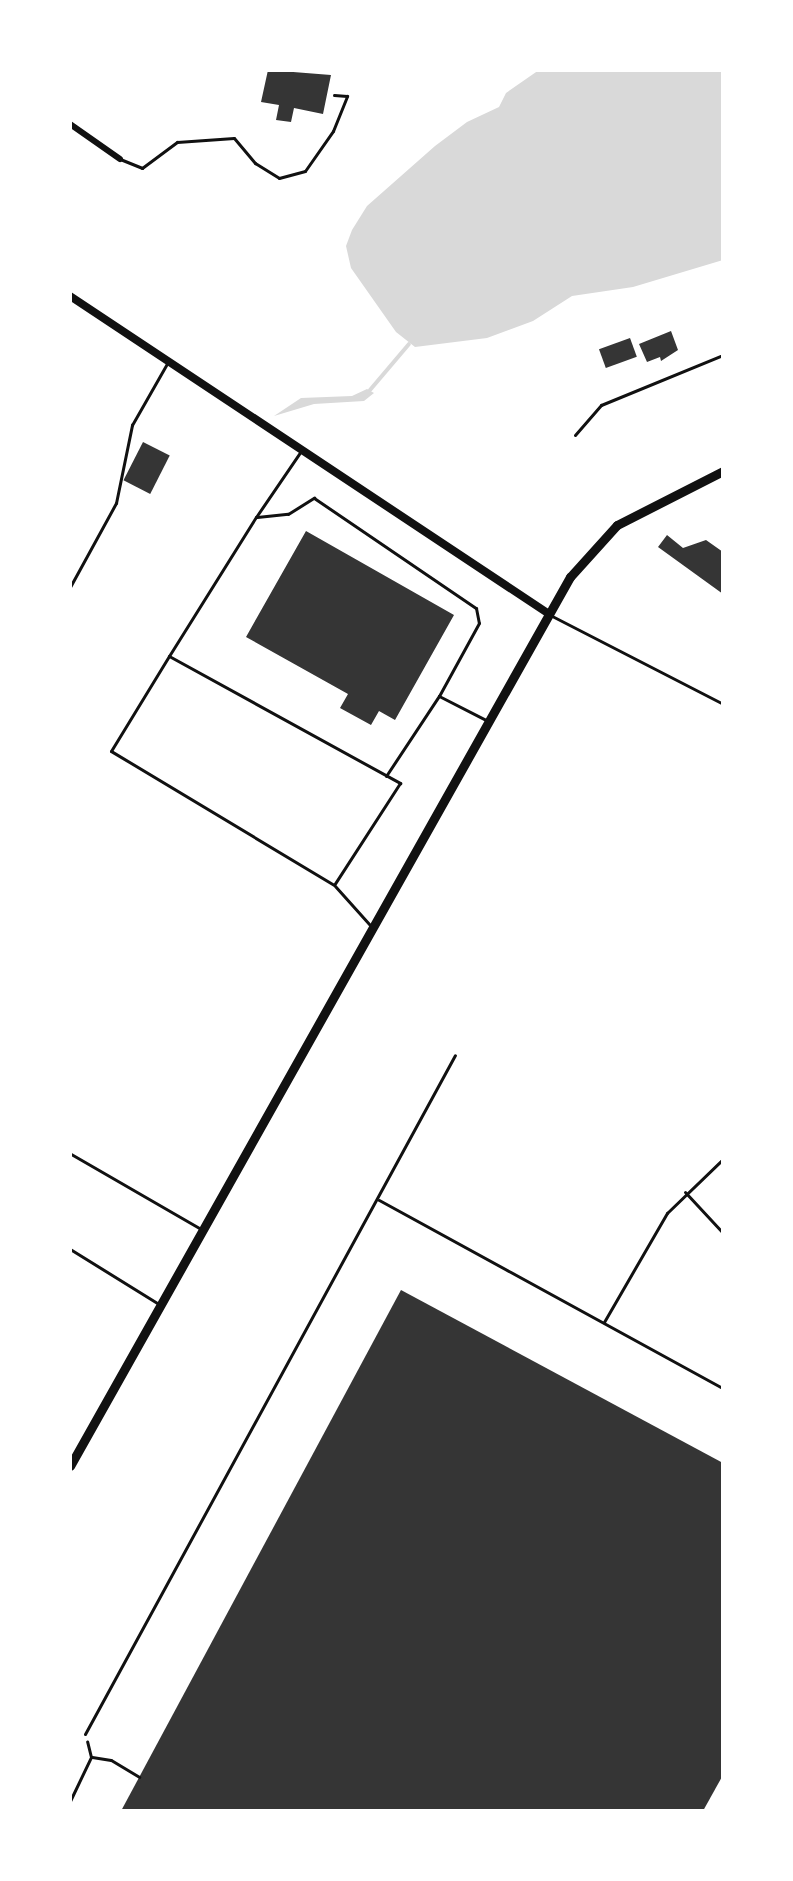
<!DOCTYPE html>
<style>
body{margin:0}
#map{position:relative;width:793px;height:1881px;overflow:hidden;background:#fff;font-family:"Sofia Sans Condensed",sans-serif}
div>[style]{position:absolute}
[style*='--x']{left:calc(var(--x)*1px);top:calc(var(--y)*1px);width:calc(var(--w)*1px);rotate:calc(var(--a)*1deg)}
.water>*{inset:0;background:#d9d9d9}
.stream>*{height:4px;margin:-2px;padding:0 2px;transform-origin:2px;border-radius:2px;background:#d9d9d9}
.building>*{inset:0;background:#353535;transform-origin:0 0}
.path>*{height:3px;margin:-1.5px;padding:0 1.5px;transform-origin:1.5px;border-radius:1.5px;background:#111}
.service>*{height:3px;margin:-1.5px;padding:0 1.5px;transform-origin:1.5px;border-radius:1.5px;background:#111}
.minor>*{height:6px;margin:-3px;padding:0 3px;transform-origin:3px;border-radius:3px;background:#111}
.tertiary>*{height:8px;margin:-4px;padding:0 4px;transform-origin:4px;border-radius:4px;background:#111}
.secondary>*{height:9px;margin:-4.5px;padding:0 4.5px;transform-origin:4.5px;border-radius:4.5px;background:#111}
span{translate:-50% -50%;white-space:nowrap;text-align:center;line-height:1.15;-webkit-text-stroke:7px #fff;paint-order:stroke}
.frame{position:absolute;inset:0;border:72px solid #fff;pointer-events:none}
</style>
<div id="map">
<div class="water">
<i style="clip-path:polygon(539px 70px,723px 70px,723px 260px,633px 287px,572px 296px,533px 321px,487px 338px,415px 347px,396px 332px,351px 268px,346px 246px,352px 230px,367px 206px,435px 146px,467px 122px,499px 107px,506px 93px)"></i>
<i style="clip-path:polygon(367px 389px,374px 393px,364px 401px,314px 404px,274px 416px,301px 398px,352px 396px)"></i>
</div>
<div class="stream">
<i style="--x:370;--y:390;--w:60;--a:-49.7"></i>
</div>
<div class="building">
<i style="clip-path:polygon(268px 70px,331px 75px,323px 114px,294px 108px,291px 122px,276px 120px,279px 105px,261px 102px)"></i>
<i style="clip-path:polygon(671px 331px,678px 350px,661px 361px,660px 357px,647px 362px,639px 344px)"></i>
<i style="left:630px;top:338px;width:20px;height:33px;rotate:70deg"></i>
<i style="left:143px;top:442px;width:30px;height:43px;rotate:27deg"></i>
<i style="clip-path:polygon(306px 531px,454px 615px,395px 720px,379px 711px,371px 725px,340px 708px,348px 694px,246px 637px)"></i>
<i style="clip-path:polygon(667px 535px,683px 548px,706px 540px,723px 552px,723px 594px,658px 547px)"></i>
<i style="clip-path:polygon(401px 1290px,723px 1463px,723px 1775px,703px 1811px,121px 1811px)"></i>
</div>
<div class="path">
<i style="--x:92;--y:1757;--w:19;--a:9"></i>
<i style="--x:111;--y:1760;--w:33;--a:31"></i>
<i style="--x:70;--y:1801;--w:49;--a:-64.5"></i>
<i style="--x:91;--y:1757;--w:16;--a:-104"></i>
</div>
<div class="service">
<i style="--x:120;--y:159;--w:24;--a:22"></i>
<i style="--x:142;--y:168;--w:44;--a:-36.6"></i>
<i style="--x:177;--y:142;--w:57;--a:-4"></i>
<i style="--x:234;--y:138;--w:33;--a:50"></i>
<i style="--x:255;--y:163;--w:28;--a:32"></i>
<i style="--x:279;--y:178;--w:27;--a:-15"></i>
<i style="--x:305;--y:171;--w:49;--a:-55"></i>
<i style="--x:333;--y:131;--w:38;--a:-68"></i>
<i style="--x:347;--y:96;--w:13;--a:-176"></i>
<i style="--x:575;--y:435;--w:40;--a:-49"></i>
<i style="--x:601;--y:405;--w:132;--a:-22.3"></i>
<i style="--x:257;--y:517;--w:31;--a:-6"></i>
<i style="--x:288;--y:514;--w:31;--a:-32"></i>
<i style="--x:314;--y:498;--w:196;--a:34.2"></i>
<i style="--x:476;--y:608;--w:15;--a:79"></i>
<i style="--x:479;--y:623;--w:83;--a:118.7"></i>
<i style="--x:70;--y:587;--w:96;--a:-61.3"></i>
<i style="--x:116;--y:503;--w:80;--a:-78.4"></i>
<i style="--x:132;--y:425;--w:73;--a:-60.3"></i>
<i style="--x:552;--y:616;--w:192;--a:27.2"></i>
<i style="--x:169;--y:656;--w:264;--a:28.8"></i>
<i style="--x:400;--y:783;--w:121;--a:122.9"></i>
<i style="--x:334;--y:885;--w:260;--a:-149"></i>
<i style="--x:111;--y:751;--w:111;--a:-58.6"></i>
<i style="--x:169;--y:656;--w:164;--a:-58"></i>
<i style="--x:256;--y:517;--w:80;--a:-55.7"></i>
<i style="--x:386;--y:776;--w:96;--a:-56.5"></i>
<i style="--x:439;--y:696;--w:53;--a:27.1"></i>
<i style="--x:335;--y:886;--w:52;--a:48.1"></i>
<i style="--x:71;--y:1154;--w:148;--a:30"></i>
<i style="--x:685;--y:1192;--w:56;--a:47.2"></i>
<i style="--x:379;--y:1200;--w:392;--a:28.7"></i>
<i style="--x:70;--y:1249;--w:102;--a:31.8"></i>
<i style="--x:604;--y:1322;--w:126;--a:-60"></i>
<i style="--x:667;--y:1213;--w:78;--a:-44"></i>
<i style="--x:85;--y:1734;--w:773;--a:-61.41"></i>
</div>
<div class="minor">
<i style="--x:70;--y:124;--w:61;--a:35"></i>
</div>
<div class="tertiary">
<i style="--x:70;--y:296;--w:575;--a:33.58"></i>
</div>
<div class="secondary">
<i style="--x:70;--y:1466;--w:1020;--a:-60.65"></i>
<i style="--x:570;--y:577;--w:70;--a:-47.9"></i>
<i style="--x:617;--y:525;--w:119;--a:-27"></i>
</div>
<div class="frame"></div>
</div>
